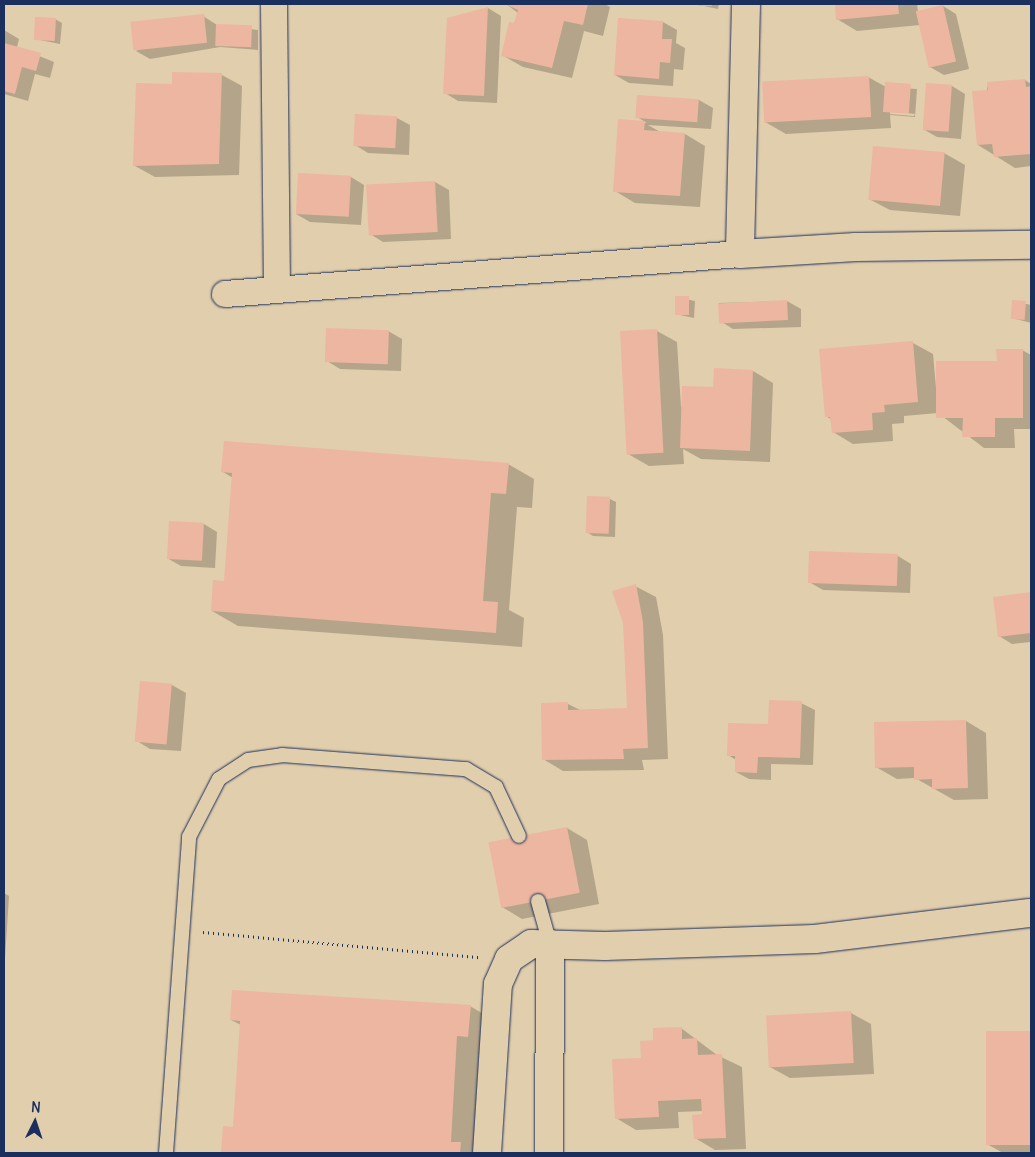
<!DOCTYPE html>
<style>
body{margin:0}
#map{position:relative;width:1035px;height:1157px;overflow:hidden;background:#e1ceac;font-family:Delius,sans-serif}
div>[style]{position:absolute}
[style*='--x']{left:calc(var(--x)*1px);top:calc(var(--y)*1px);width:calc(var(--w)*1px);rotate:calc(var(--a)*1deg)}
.shadow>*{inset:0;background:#0003}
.building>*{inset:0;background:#ecb6a0;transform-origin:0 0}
.path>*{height:3px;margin-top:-1.5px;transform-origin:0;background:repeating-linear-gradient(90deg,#1b2f5e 0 1px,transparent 0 5px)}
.roads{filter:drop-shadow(0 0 1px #1b2f5e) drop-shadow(0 0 1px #1b2f5e)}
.lane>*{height:14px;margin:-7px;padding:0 7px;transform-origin:7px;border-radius:7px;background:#e1ceac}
.street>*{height:26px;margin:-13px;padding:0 13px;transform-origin:13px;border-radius:13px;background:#e1ceac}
.secondary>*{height:28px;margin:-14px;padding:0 14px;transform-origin:14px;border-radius:14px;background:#e1ceac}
.highway>*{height:28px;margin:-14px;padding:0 14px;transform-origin:14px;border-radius:14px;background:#e1ceac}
span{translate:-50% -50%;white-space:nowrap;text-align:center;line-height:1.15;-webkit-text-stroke:4px #e1ceac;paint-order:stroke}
.frame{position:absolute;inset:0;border:5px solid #1b2f5e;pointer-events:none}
.north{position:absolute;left:10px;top:1097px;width:50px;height:50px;-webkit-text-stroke:4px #e1ceac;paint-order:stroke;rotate:4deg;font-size:14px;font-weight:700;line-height:20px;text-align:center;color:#1b2f5e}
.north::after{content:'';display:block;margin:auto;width:18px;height:22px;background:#1b2f5e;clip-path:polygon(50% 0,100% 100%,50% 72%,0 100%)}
</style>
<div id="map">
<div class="shadow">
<i style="clip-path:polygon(506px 4px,605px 4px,610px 7px,603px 36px,584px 31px,572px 78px,523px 67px,502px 55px,518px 13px)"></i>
<i style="clip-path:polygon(719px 4px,718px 9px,699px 5px,699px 4px)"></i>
<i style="clip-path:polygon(836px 4px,917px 4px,918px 12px,943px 6px,956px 14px,969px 69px,944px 75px,930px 67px,920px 25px,857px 31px,837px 19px)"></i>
<i style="clip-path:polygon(488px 8px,501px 16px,497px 103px,458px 101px,445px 93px)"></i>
<i style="clip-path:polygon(203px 16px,217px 25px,258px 30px,258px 50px,220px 47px,150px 59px,136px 51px)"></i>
<i style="clip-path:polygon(55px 19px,62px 23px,60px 44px,35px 39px)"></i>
<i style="clip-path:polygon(619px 19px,663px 22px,677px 30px,676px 43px,685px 48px,683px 70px,674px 69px,673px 86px,629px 83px,615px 75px)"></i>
<i style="clip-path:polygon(4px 30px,19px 39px,17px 47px,54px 62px,50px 78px,35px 74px,28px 101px,4px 94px)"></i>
<i style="clip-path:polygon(222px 75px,242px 86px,239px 175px,155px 177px,135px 166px,173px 86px)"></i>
<i style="clip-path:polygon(evenodd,868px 77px,886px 87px,917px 89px,915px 117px,890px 115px,891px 128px,786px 134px,765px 122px,868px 77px,890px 111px,915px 114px,914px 116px,890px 114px,890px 111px)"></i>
<i style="clip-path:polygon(1025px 80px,1031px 84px,1031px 166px,1015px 168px,978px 145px,988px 84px)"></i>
<i style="clip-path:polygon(928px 84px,952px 86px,965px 94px,961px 139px,937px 137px,923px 129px)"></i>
<i style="clip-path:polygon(639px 96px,699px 100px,713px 108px,711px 129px,648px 125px,662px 133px,685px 134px,705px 146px,700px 207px,635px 203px,615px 191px,620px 121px,647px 123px,637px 117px)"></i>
<i style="clip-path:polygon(397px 118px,410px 125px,409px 155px,368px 153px,355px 145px)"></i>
<i style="clip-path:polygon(944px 153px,965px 165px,960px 216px,890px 210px,869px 199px)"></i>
<i style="clip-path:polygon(351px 177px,364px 185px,361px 225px,310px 222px,296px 214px)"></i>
<i style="clip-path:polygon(435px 182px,449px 190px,451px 239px,383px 242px,370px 234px)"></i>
<i style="clip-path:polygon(676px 297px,695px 301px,694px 318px,675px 314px)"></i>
<i style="clip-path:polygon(787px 301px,801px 309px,801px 327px,733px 329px,720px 321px,719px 303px)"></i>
<i style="clip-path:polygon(1013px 301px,1031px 305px,1031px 323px,1012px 318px)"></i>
<i style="clip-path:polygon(388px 331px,402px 339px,401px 371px,340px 369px,327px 361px)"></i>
<i style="clip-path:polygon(657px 331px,677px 342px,681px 407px,753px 371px,773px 383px,770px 462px,701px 459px,683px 449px,684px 464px,649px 466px,628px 454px)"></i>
<i style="clip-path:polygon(913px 343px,933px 354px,936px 388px,1022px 350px,1031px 355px,1031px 429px,1014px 429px,1015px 448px,984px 448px,938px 413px,904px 416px,904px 423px,892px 424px,893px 441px,853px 444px,833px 432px,832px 420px,826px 416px)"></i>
<i style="clip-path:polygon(508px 464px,534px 479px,532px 508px,517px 507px,509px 610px,524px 618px,522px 647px,238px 626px,212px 611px,225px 582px,233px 478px,223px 472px)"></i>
<i style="clip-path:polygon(610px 499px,616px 502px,615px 537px,593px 536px,587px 532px)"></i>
<i style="clip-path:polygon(204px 524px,217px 532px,215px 568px,181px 566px,167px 558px)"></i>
<i style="clip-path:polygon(898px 556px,911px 564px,910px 593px,823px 590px,809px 582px)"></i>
<i style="clip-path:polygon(635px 586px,656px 597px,663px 635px,668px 759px,642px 760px,644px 770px,563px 771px,543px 759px,568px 704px,580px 710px,629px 709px)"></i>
<i style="clip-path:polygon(1031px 594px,1031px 642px,1012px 644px,999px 636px,995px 598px)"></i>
<i style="clip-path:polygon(141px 683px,172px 685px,186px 693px,181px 751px,150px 749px,137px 741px)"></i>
<i style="clip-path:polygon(801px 703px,815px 710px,813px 765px,771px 764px,771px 780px,749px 779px,736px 772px,736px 760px,728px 755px)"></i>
<i style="clip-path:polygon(966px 721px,986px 733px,988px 799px,954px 800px,915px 778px,897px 779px,876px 767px)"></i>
<i style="clip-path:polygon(567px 828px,587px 840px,599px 904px,522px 919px,502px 907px)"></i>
<i style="clip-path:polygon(4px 893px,9px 896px,4px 975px)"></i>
<i style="clip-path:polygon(470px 1006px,497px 1022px,477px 1153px,223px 1153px,224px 1127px,234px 1128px,241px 1025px,231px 1020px)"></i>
<i style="clip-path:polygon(851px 1013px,871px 1024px,874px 1074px,790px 1078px,770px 1067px)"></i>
<i style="clip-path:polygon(681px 1028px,717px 1055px,742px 1067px,746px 1149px,715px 1150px,695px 1138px,703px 1111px,678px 1112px,679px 1128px,636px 1130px,616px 1118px,655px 1041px)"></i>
<i style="clip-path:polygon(987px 1032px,1031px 1032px,1031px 1153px,1003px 1153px,987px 1144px)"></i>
</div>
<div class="building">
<i style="clip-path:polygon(505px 4px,588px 4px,583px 25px,564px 21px,552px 68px,501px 56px,509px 22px,514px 23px,518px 10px)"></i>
<i style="left:698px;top:4px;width:14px;height:2px"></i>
<i style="clip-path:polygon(835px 4px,898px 4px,899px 14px,836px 20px)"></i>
<i style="left:943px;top:5px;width:58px;height:28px;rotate:77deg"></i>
<i style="clip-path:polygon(488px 7px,484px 96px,443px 94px,447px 18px)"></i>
<i style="left:204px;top:14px;width:29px;height:74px;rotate:84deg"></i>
<i style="left:35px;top:17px;width:21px;height:23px;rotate:3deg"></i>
<i style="clip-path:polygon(618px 18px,663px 21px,662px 39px,672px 39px,670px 63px,660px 62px,659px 79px,614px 75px)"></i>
<i style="left:216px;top:24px;width:36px;height:22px;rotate:2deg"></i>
<i style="clip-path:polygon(4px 43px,41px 53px,36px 71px,22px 67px,15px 94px,4px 91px)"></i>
<i style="clip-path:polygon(172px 72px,222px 73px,219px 164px,133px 166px,136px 83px,172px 84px)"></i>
<i style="left:869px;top:76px;width:41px;height:107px;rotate:87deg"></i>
<i style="clip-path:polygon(1025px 79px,1026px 87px,1031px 86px,1031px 154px,994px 157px,992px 144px,977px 145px,972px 91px,988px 90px,987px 82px)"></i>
<i style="left:885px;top:82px;width:26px;height:30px;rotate:4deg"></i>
<i style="left:926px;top:83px;width:26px;height:47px;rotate:4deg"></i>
<i style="left:637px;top:95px;width:62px;height:23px;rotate:4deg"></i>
<i style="left:355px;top:114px;width:42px;height:32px;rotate:3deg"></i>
<i style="clip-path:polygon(618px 119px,645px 121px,644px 130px,685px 133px,680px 196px,613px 192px)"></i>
<i style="left:873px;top:146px;width:72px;height:54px;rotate:5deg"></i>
<i style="left:298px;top:173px;width:53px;height:41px;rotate:3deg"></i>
<i style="left:435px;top:181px;width:51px;height:69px;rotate:87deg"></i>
<i style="left:675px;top:296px;width:14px;height:19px"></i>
<i style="left:787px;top:300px;width:20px;height:69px;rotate:87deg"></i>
<i style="left:1012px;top:300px;width:14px;height:19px;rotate:4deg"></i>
<i style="left:326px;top:328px;width:63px;height:34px;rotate:2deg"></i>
<i style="left:657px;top:329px;width:124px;height:37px;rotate:87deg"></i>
<i style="clip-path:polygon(913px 341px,918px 402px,884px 405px,885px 412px,872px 413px,873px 430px,832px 433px,830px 417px,825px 417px,819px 349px)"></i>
<i style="clip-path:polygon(996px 349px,1023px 349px,1023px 418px,995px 418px,995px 437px,962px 437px,963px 418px,936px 418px,936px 361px,997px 361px)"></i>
<i style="clip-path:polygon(714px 368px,753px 370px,750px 451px,680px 448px,682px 386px,713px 387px)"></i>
<i style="clip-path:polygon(224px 441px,509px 463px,506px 494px,491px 493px,483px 601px,498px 602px,496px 633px,211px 611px,213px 580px,224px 581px,232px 473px,221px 472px)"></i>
<i style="left:587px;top:496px;width:23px;height:37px;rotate:2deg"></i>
<i style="left:169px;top:521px;width:35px;height:38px;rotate:3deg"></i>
<i style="left:809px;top:551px;width:89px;height:32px;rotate:2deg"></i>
<i style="clip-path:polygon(636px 584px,643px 622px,648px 748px,623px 749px,624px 759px,542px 760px,541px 703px,568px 702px,568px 710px,627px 708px,623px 623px,612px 591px)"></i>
<i style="clip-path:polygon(1031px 592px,1031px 633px,998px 637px,993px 597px)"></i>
<i style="left:140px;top:681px;width:32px;height:61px;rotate:5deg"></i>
<i style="clip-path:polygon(769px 700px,802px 701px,800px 758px,758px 757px,757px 773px,735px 772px,735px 756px,727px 756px,728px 723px,768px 724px)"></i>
<i style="clip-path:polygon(966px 720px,968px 788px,932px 789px,932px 779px,914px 780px,914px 767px,875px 768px,874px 722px)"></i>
<i style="left:567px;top:827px;width:67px;height:80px;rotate:79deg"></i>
<i style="clip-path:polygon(232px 990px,471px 1005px,468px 1037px,457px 1036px,451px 1142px,461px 1142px,460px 1153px,221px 1153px,223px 1126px,233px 1127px,240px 1021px,230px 1020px)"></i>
<i style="left:851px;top:1011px;width:52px;height:85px;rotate:87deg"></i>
<i style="clip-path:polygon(682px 1027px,682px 1039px,697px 1038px,698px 1055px,722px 1054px,726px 1138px,694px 1139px,692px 1115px,702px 1114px,701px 1099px,658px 1101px,659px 1117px,615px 1119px,612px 1059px,641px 1058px,640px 1041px,653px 1040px,653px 1028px)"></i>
<i style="left:986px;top:1031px;width:45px;height:114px"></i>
</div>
<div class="path">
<i style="--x:203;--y:932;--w:278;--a:5.2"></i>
</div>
<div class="roads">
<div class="lane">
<i style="--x:538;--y:901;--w:45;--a:74.4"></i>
<i style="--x:166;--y:1153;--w:317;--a:-85.8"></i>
<i style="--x:189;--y:837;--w:65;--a:-62.7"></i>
<i style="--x:219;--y:779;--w:35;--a:-33"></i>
<i style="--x:248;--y:760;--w:34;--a:-8"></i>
<i style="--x:282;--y:755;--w:185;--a:4.4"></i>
<i style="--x:466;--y:769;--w:35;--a:31"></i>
<i style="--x:496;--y:787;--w:54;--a:64.9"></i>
</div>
<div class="street">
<i style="--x:274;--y:4;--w:283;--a:89.4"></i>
<i style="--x:225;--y:294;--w:517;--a:-4.44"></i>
</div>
<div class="secondary">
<i style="--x:746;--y:4;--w:250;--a:91.4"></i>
<i style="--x:740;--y:254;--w:116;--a:-3.5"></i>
<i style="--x:856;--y:247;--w:175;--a:-0.7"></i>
</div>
<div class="highway">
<i style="--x:487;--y:1153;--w:169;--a:-86.3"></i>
<i style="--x:498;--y:984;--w:27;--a:-66"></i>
<i style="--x:509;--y:959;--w:27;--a:-34"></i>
<i style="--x:531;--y:944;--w:74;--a:1.5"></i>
<i style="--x:605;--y:946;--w:210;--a:-1.9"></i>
<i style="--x:815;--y:939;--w:218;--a:-6.9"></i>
<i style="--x:549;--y:1153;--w:209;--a:-89.7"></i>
</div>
</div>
<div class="frame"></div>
<div class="north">N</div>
</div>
